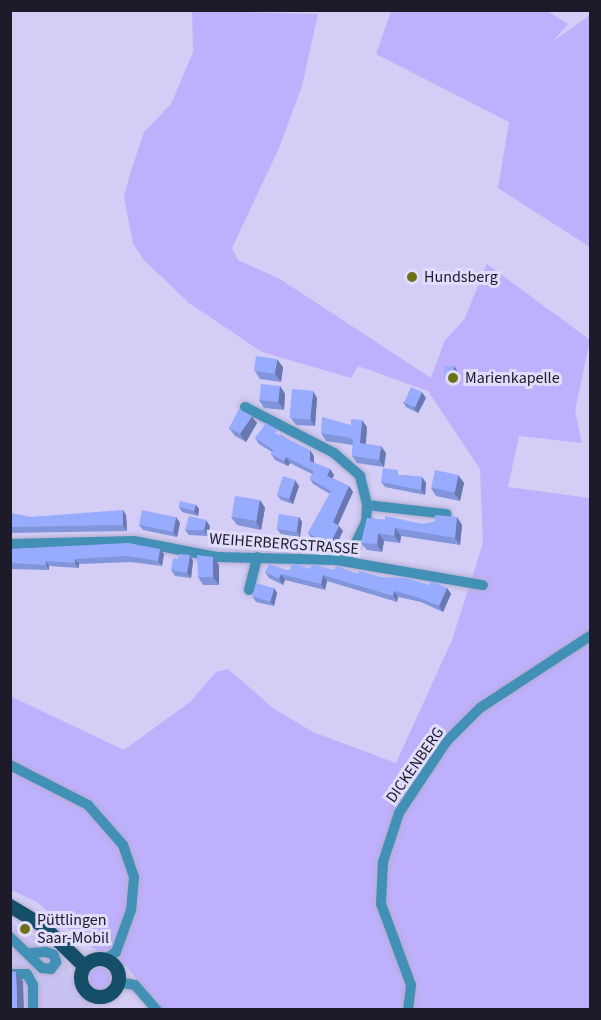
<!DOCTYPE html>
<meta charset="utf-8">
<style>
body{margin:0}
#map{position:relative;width:601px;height:1020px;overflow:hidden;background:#d4cdf5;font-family:"Source Sans 3",sans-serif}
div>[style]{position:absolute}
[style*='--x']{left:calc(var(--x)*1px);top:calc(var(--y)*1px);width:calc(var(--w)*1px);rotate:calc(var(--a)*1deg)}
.built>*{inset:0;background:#c8c2f0}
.green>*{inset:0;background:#beb0fc}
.round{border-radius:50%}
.roads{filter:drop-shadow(0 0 2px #b3add0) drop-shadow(0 0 2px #b3add0)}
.minor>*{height:10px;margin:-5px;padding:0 5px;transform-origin:5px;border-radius:5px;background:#4290b6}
.major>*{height:14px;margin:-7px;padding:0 7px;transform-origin:7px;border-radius:7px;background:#154e68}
.major>.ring{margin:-7px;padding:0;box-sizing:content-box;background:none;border:14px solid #154e68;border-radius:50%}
.wall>*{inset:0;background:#8294da}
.shaded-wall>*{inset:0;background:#6a78b2}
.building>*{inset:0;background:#97acfe;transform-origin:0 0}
.dots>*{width:16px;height:16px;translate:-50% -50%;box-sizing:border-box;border:3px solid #e0dcfc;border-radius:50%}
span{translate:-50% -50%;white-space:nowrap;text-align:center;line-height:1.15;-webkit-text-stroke:6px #e0dcfc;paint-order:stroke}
.poi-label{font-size:16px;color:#1d1a29}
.left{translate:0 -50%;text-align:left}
.street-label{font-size:16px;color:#1d1a29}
.frame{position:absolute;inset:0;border:12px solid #1d1a29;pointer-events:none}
</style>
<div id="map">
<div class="built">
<i style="clip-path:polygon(10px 922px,49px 945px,68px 965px,76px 991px,96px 1009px,11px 1009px)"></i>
</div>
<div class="green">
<i style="clip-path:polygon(192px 11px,318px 14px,302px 86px,279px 148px,232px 248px,238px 260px,280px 279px,431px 378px,445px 340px,464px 320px,487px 264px,590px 340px,575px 411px,582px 443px,519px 436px,508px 487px,590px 498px,590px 1009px,161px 1009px,127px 967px,84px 943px,37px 902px,11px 890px,10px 696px,124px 750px,190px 702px,216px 672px,228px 669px,274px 709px,313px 732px,396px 763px,452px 640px,483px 543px,480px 469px,428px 391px,358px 366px,351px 378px,262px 352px,189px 303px,144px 260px,133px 244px,124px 197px,130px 174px,144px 132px,171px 104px,193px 52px)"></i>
<i style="clip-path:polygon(391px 11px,547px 11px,568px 24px,553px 41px,590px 15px,590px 247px,498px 188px,509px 122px,376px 54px)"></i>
<i class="round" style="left:89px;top:968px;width:22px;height:22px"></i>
</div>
<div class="roads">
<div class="minor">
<i style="--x:245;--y:407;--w:100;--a:27.3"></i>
<i style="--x:334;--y:453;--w:35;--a:41"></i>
<i style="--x:360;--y:476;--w:30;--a:76"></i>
<i style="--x:367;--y:505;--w:17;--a:93"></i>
<i style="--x:366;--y:522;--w:34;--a:116"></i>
<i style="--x:351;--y:553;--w:17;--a:155"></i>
<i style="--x:367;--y:505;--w:80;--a:6.5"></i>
<i style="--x:10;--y:544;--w:124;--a:-1.4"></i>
<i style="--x:134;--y:541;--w:84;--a:11"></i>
<i style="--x:216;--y:557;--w:120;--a:1.4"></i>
<i style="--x:336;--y:560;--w:149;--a:9.7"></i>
<i style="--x:249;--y:590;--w:34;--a:-76"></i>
<i style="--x:10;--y:765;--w:88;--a:27.1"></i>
<i style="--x:88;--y:805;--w:53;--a:48.8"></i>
<i style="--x:123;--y:845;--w:34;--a:71"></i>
<i style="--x:134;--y:877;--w:33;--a:95"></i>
<i style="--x:131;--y:910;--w:45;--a:109.7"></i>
<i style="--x:116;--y:952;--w:14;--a:146"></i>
<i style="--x:10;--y:937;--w:45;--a:44.1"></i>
<i style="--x:42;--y:968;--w:9;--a:6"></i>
<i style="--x:51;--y:969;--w:9;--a:-54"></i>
<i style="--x:56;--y:962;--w:7;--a:-106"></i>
<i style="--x:54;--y:955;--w:9;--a:-159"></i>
<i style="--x:46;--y:952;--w:15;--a:176"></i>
<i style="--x:10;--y:974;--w:17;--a:0"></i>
<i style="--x:27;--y:974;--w:13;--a:61"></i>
<i style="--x:33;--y:985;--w:25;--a:90"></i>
<i style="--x:118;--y:982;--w:17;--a:10"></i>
<i style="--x:135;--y:985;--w:33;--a:49"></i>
<i style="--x:408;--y:1010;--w:25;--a:-83"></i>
<i style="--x:411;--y:985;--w:86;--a:-110.3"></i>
<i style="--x:381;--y:904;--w:42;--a:-87.3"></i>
<i style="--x:383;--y:862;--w:52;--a:-71.9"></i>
<i style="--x:399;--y:813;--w:85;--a:-56.5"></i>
<i style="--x:446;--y:742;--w:48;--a:-45"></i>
<i style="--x:480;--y:708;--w:131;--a:-33.2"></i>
</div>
<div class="major">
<i style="--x:10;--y:906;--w:39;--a:31"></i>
<i style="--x:43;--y:926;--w:57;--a:44.3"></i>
<i class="ring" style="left:81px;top:959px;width:24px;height:24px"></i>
</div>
</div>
<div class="wall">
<i style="clip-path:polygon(454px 366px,458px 372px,457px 384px,448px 383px,444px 378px)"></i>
<i style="clip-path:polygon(283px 367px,281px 382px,260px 379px,255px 371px)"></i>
<i style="clip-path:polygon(280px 386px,285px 394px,284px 410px,264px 408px,259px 400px)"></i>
<i style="clip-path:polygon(317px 398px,315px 426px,296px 425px,291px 418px)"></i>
<i style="clip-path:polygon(426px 398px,418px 413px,406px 407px,403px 402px)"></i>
<i style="clip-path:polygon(257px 423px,246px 442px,235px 436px,229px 428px)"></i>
<i style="clip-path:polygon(351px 425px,367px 427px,366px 444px,386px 453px,384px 467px,357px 463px,352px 456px,353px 445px,326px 441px,321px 433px)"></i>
<i style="clip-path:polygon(281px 435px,314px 456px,314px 463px,330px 469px,334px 475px,332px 478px,349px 486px,353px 492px,338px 525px,343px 531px,334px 550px,312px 539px,308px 533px,330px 494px,313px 484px,310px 479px,312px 474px,290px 463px,288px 466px,275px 460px,271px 454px,272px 452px,259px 444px,255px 438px)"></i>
<i style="clip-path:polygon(402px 475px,422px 477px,426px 483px,425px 495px,385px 487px,381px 482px)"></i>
<i style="clip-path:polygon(458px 475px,464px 483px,460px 501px,436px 496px,431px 488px)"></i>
<i style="clip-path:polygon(299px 486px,293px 504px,281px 500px,277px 495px)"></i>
<i style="clip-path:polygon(260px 500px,265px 508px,261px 530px,237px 525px,231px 517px)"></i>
<i style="clip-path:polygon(196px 505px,199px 509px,198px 516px,182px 512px,179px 507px)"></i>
<i style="clip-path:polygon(10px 513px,30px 517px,126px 515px,127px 531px,10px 533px)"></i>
<i style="clip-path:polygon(176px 517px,180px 523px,177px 537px,143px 530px,139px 525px)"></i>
<i style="clip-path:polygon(299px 517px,302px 522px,300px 537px,281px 534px,277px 529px)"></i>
<i style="clip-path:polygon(457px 517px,462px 525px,460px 545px,401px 536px,400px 543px,384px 541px,382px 552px,367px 550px,361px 543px,367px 518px,423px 524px,435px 522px)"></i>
<i style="clip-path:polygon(210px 526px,208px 536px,189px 535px,185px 530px)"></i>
<i style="clip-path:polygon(10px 549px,164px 554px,162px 566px,131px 562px,79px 564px,79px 568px,49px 566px,49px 570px,10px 569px)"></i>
<i style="clip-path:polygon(190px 555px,193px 561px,191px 578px,175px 576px,171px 570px,178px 559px)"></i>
<i style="clip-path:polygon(213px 557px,219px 565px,219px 585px,203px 585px,198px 577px)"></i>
<i style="clip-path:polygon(310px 569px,334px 570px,447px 588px,451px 594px,443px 612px,421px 602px,398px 597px,397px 602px,327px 581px,325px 590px,285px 580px,283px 585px,269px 578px,265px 572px)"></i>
<i style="clip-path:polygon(274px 588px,277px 593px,274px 606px,256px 602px,252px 596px)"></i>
</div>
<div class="shaded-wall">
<i style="clip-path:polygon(277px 359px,283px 367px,281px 382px,275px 374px)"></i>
<i style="clip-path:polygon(454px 366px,458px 372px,457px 384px,454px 379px)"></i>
<i style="clip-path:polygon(280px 386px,285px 394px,284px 410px,278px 402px)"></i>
<i style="clip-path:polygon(313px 391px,317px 398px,315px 426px,310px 419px)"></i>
<i style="clip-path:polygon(422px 392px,426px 398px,418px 413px,414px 408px)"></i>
<i style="clip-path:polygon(252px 416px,257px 423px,246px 442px,240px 434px)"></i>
<i style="clip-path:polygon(362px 420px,367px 427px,365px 450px,360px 443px)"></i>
<i style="clip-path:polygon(381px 446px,386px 453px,384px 467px,379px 460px)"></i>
<i style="clip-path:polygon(310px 450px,314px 456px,314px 467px,310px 461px)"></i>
<i style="clip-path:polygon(286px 457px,290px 463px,288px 466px,284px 461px)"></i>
<i style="clip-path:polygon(330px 469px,334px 475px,331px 481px,327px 476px)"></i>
<i style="clip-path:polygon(458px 475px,464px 483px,460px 501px,454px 493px)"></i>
<i style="clip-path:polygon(422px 477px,426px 483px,425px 495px,421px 490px)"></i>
<i style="clip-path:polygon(295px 480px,299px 486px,293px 504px,289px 499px)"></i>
<i style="clip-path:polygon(349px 486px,353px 492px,337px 527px,333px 522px)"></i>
<i style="clip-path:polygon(260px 500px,265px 508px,261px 530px,256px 522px)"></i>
<i style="clip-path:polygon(196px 505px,199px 509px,198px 516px,194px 511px)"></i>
<i style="clip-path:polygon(123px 510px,126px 515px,127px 531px,123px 525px)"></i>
<i style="clip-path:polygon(176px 517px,180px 523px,177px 537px,173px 532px)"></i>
<i style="clip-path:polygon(299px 517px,302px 522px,300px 537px,297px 531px)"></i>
<i style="clip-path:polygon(457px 517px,462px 525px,460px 545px,455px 538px)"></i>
<i style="clip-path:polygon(206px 520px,210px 526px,208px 536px,204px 530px)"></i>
<i style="clip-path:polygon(339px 526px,343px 531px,334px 550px,330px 544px)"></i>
<i style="clip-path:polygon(395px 528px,401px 536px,400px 543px,394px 536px)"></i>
<i style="clip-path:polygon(378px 533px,384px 541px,382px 552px,377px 544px)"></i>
<i style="clip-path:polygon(160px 549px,164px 554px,162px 566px,158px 561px)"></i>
<i style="clip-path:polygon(190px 555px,193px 561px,191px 578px,187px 573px)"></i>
<i style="clip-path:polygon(213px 557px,219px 565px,219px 585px,213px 577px)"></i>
<i style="clip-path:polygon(75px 559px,79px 564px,79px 568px,75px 563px)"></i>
<i style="clip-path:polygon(45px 561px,49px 566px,49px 570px,46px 565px)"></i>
<i style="clip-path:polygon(281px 574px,285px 580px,283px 585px,279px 579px)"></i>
<i style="clip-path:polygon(323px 575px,327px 581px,325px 590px,321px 584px)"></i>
<i style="clip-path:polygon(274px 588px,277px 593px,274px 606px,270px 601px)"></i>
<i style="clip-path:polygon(447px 588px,451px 594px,443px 612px,439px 606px)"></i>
<i style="clip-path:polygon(394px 591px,398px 597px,397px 602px,393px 596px)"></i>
<i style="clip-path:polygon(16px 972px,23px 981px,24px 1010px,17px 1010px)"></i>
</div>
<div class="building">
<i style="left:256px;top:356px;width:21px;height:15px;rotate:8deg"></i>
<i style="clip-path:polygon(445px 366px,454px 366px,454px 379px,444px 378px)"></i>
<i style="left:261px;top:384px;width:19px;height:16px;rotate:6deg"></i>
<i style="left:411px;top:387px;width:12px;height:17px;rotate:24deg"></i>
<i style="left:292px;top:389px;width:21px;height:29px;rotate:5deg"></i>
<i style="clip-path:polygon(239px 409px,252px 416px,240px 434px,229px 428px)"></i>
<i style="clip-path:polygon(322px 417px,351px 425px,351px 419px,362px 420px,360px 443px,381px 446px,379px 460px,352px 456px,353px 441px,350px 438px,321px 433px)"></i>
<i style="clip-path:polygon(266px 423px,277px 430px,275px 433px,310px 450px,310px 461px,330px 469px,327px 476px,349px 486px,333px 522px,339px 526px,330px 544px,308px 533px,331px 491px,310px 479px,314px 471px,286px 457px,284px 461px,271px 454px,273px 450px,255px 438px)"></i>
<i style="clip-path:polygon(383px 468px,398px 470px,398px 475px,422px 477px,421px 490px,381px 482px)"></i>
<i style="left:435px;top:470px;width:24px;height:18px;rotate:12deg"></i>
<i style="left:283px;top:476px;width:13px;height:20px;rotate:18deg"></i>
<i style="left:235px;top:496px;width:25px;height:21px;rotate:9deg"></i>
<i style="left:180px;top:501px;width:16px;height:6px;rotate:14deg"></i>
<i style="clip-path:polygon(123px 510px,123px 525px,10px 527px,10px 513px,30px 517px)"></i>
<i style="left:142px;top:510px;width:35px;height:15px;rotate:12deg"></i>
<i style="left:279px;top:514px;width:20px;height:15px;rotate:9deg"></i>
<i style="clip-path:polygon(435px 515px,457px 517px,455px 538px,395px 528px,394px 536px,378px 533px,377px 544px,361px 543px,367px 518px,385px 520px,385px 516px,423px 524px,435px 522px)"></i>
<i style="clip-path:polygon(189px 516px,206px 520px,204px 530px,185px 530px)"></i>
<i style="clip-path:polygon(128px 543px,160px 549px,158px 561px,127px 556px,75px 559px,75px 563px,45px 561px,46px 565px,10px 563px,10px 549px)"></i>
<i style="clip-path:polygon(179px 554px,190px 555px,187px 573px,171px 570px,173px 558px,178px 559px)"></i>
<i style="clip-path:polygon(197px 555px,213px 557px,213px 577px,198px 577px)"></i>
<i style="clip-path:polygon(293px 563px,310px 569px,312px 564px,334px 570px,336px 566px,358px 574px,359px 571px,381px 577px,406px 578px,429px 585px,431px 581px,447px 588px,439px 606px,417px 597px,394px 591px,393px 596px,323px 575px,321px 584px,281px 574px,279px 579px,265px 572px,269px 564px,289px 571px)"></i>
<i style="left:256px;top:583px;width:19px;height:14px;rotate:16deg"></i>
<i style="clip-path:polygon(10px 971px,16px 972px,17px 1010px,10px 1010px)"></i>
</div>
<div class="dots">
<i style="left:412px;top:277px;background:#6d7218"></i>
<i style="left:453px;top:378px;background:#6d7218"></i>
<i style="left:25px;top:929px;background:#6d7218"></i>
</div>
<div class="poi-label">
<span class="left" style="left:424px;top:277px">Hundsberg</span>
<span class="left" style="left:465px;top:378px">Marienkapelle</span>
<span class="left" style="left:37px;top:929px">Püttlingen<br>Saar-Mobil</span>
</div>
<div class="street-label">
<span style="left:284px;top:544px;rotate:4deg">WEIHERBERGSTRASSE</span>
<span style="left:415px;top:765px;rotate:-55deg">DICKENBERG</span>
</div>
<div class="frame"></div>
</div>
